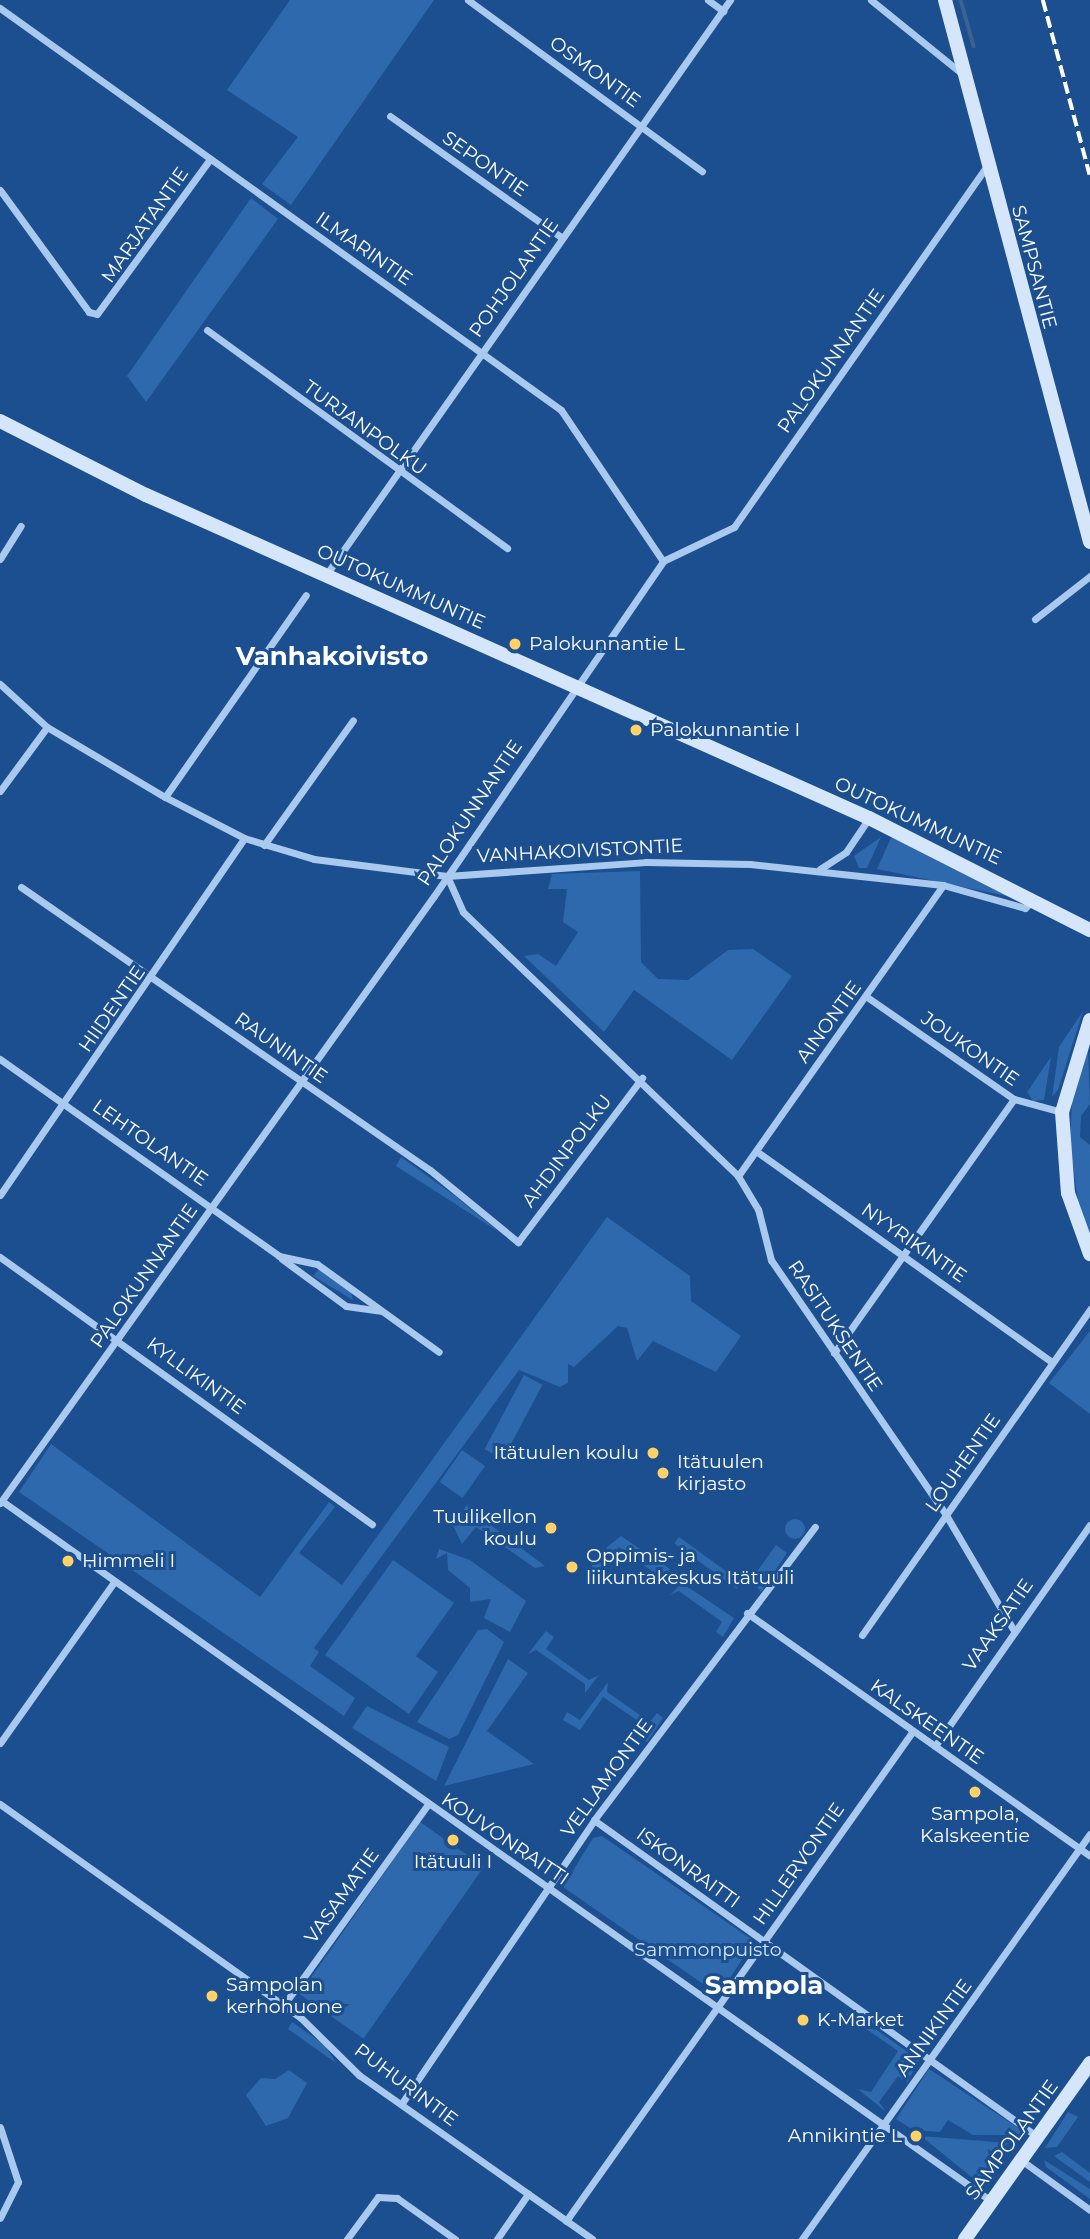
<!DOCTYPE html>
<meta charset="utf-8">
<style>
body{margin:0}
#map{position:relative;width:1090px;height:2239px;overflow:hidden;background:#1b4f8f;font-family:Montserrat,sans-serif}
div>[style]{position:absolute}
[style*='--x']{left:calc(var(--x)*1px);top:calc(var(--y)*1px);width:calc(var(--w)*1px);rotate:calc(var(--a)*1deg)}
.green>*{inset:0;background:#2e69ad;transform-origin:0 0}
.round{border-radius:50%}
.stream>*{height:3.5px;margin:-1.75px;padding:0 1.75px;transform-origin:1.75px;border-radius:1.75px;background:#3c6290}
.street>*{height:7px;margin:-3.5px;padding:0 3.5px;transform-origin:3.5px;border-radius:3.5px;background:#a9c9ee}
.secondary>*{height:14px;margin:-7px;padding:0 7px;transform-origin:7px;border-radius:7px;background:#d6e6fa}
.rail>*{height:3.5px;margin-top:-1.75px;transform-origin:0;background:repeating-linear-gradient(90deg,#fff 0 12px,transparent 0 17px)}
.dots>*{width:19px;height:19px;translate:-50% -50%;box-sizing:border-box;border:4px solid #1b4f8f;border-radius:50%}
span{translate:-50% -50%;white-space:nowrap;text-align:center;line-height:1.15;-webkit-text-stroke:6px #1b4f8f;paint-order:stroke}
.street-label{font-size:19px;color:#fff}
.poi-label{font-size:19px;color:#fff}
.left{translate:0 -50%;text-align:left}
.right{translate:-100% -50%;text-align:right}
.park-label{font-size:19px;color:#cfe3fa}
.district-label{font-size:26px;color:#fff;font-weight:700}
</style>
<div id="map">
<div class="green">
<i style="clip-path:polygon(290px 0,434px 0,291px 205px,262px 184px,298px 137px,227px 90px)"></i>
<i style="clip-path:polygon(251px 198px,278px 219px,146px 402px,127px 376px)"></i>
<i style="clip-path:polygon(881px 837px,867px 868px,859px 868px,854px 856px)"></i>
<i style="clip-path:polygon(891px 838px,906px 842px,1016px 898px,877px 869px)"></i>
<i style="clip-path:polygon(640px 871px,641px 962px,658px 979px,688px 980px,728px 950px,753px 949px,792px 976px,732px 1060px,634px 990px,604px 1032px,524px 956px,538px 954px,556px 966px,578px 932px,563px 922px,567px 889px,548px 889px,552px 874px)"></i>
<i style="clip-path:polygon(1083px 1011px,1058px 1090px,1052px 1097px,1059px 1047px)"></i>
<i style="clip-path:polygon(1088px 1049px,1090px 1104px,1081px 1116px,1080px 1137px,1090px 1145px,1090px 1237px,1078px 1202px,1070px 1143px,1072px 1102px)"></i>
<i style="clip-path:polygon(1051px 1057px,1044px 1100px,1033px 1101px,1027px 1092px)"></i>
<i style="clip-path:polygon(401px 1157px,455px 1196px,499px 1232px,396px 1166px)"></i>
<i style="clip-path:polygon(607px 1217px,690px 1276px,691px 1301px,741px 1336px,716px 1372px,653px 1341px,637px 1361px,627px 1328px,618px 1326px,574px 1367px,568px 1364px,568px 1383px,560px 1387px,519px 1370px,314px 1648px,319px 1652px,310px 1666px,355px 1698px,344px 1716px,19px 1492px,51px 1444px,260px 1597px,329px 1502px,335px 1507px,299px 1553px,342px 1585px)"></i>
<i style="clip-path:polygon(319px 1269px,351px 1292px,353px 1300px,313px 1276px)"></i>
<i style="clip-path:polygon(1090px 1331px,1090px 1414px,1049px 1383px)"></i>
<i style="left:524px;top:1375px;width:21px;height:84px;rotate:28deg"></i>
<i style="left:462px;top:1450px;width:28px;height:39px;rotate:35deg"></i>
<i style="clip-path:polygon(467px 1505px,480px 1517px,545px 1566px,535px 1568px,476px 1527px,462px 1544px,453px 1525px)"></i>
<i class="round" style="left:785px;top:1519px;width:20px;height:20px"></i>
<i style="clip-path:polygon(621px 1536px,670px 1569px,660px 1588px,661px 1578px,619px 1547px,613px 1554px,606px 1548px)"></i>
<i style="left:679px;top:1537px;width:77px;height:8px;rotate:36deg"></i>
<i style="clip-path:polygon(776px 1545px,787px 1553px,761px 1592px,751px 1580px)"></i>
<i style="clip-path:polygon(439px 1549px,470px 1560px,526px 1601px,510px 1632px,484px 1618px,491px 1599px,470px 1602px,470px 1588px,448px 1570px,447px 1553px,436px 1559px)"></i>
<i style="left:599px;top:1554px;width:12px;height:27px;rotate:31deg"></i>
<i style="clip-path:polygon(393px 1560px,454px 1603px,416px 1656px,438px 1672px,409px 1714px,325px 1655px)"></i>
<i style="clip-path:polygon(682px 1583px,734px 1618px,723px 1637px,716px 1632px,722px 1622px,679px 1591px,670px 1595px)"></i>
<i style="clip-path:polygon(487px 1629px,504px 1642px,458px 1735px,449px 1739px,417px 1722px,478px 1630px)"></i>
<i style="clip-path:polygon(546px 1631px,554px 1637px,546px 1649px,589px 1680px,599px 1675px,585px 1693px,585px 1684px,536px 1650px,528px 1654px)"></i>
<i style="clip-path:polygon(508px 1659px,528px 1673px,487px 1731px,534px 1764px,444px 1786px)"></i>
<i style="clip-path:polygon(608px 1682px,607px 1692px,650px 1722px,657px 1713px,663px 1718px,647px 1742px,639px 1739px,647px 1727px,603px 1697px,580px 1730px,563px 1720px,567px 1712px,580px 1720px)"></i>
<i style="clip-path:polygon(367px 1706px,449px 1747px,436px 1781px,352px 1728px)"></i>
<i style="left:420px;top:1822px;width:78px;height:210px;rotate:35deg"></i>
<i style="clip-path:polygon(602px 1836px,754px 1941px,719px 1995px,563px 1887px,593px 1838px)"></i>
<i style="clip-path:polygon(850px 2011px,919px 2060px,907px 2083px,898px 2076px,879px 2102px,886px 2112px,858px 2089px,871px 2092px,898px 2051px,846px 2015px)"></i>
<i style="clip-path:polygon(292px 2022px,325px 2045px,336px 2063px,288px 2029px)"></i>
<i style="clip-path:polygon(929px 2069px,1020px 2129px,1021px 2135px,973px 2135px,948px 2120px,940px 2132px,913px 2130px,896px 2119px)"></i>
<i style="clip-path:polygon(289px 2070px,307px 2083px,288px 2118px,266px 2126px,246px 2095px,261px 2078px,275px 2079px)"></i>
<i style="clip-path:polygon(1068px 2112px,1078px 2117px,1057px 2147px,1045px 2148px)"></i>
<i style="clip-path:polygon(921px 2136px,1008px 2143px,979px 2183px)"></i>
<i style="clip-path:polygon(1062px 2152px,1090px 2173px,1090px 2182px,1054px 2156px)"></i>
<i style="clip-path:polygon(1044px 2160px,1090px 2189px,1090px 2199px,1046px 2167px)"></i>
</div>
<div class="stream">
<i style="--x:961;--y:0;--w:48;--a:74.2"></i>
</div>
<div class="street">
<i style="--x:468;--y:0;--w:290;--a:36.2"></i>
<i style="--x:708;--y:0;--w:19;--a:36"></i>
<i style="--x:871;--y:0;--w:121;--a:39"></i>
<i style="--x:0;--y:8;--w:690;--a:35.62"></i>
<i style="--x:561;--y:410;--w:182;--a:56"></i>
<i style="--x:390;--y:116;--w:211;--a:35.3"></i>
<i style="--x:0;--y:190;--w:151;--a:53.9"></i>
<i style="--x:89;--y:312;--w:8;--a:14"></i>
<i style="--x:97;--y:314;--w:192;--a:-53.9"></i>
<i style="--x:207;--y:330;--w:371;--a:36"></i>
<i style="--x:0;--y:559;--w:39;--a:-58"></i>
<i style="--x:326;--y:575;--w:703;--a:-54.91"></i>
<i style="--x:1035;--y:619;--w:70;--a:-38"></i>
<i style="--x:0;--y:684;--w:64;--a:42.5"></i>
<i style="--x:47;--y:727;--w:137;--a:30.7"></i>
<i style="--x:165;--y:797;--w:89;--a:27.4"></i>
<i style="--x:244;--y:838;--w:73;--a:16.7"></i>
<i style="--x:314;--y:859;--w:134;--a:7.3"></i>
<i style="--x:447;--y:876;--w:199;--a:-4"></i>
<i style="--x:646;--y:862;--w:104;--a:1.1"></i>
<i style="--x:750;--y:864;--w:194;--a:6.2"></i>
<i style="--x:943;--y:885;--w:85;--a:15.7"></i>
<i style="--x:1025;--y:908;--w:10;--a:-45"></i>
<i style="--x:0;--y:791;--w:79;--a:-53.7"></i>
<i style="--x:165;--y:797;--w:246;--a:-55.1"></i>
<i style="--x:264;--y:845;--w:153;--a:-54.5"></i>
<i style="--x:820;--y:869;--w:31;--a:-33"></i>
<i style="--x:846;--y:852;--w:41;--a:-55.9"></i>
<i style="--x:447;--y:876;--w:39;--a:66"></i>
<i style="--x:463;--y:912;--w:381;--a:43.8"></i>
<i style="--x:738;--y:1176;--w:39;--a:59"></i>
<i style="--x:758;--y:1209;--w:53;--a:75.7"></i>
<i style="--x:771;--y:1260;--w:309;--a:55.5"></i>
<i style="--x:946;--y:1515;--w:132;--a:59.6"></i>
<i style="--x:21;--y:887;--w:497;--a:34.7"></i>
<i style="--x:430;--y:1170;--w:114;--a:39.3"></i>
<i style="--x:518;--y:1242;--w:206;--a:-52.9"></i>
<i style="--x:867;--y:997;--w:179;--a:34.8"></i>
<i style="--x:1014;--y:1099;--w:50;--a:15.2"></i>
<i style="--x:0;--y:1059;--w:342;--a:35.2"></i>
<i style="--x:279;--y:1256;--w:39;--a:12"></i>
<i style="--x:317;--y:1264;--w:150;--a:35.8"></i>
<i style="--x:756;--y:1151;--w:364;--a:35.5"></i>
<i style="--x:738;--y:1176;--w:356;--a:-54.8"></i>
<i style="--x:0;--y:1195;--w:432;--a:-55.6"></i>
<i style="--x:0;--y:1257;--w:458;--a:35.7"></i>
<i style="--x:282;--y:1259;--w:79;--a:36.3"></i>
<i style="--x:346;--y:1306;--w:35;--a:8"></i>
<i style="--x:834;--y:1353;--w:311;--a:-54.7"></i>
<i style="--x:2;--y:1501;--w:1212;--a:35.29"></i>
<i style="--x:0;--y:1503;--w:746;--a:-54.44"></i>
<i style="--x:434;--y:896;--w:406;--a:-55.6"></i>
<i style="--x:663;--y:561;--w:79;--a:-25.6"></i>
<i style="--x:734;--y:527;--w:439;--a:-55"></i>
<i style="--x:747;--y:1613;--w:420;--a:35.3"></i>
<i style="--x:862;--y:1635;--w:398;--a:-55"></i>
<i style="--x:0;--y:1743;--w:197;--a:-54.7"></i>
<i style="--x:935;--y:1746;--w:270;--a:-55"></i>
<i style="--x:0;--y:1804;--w:368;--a:35.4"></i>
<i style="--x:300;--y:2017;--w:83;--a:44.5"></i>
<i style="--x:359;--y:2075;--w:285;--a:35.1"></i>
<i style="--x:594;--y:1820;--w:546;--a:35.53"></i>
<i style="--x:283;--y:2006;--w:249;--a:-54.3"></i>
<i style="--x:402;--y:2103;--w:342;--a:-55.8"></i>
<i style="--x:594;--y:1820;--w:367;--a:-53"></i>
<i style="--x:0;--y:2127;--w:58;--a:71.9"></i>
<i style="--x:18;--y:2182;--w:40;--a:116.6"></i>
<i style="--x:1021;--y:2160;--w:85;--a:35.9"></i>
<i style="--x:566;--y:2221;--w:600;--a:-54.7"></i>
<i style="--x:347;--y:2239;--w:52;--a:-53.6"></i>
<i style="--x:378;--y:2197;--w:19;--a:3"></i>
<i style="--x:397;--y:2198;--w:71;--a:35.3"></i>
<i style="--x:497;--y:2239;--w:55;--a:-55.4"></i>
<i style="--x:802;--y:2239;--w:497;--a:-54.6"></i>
</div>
<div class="secondary">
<i style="--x:945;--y:0;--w:561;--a:75.02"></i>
<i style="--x:0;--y:421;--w:164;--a:26.9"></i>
<i style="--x:146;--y:495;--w:792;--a:24.07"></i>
<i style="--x:869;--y:818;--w:248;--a:26.9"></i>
<i style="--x:1090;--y:1020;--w:96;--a:106.9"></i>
<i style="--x:1062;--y:1112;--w:81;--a:85.8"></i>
<i style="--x:1068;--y:1193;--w:65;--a:70.2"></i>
<i style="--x:965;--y:2239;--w:216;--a:-54.6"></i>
</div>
<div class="rail">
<i style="--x:1043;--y:0;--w:181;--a:75"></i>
</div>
<div class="dots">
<i style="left:515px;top:644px;background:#ffd166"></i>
<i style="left:636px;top:730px;background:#ffd166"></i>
<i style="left:653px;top:1453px;background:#ffd166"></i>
<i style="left:663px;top:1473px;background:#ffd166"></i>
<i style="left:551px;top:1528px;background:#ffd166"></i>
<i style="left:68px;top:1561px;background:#ffd166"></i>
<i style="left:572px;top:1567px;background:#ffd166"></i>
<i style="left:975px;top:1792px;background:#ffd166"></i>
<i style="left:453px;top:1840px;background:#ffd166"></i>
<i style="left:212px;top:1996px;background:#ffd166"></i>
<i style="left:803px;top:2020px;background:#ffd166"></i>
<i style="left:916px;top:2136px;background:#ffd166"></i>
</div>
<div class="street-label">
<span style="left:595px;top:72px;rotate:36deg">OSMONTIE</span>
<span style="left:485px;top:164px;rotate:35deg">SEPONTIE</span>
<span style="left:145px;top:225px;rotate:-55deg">MARJATANTIE</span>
<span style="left:364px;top:249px;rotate:35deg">ILMARINTIE</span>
<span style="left:1034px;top:267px;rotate:75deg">SAMPSANTIE</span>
<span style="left:514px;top:278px;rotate:-55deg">POHJOLANTIE</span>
<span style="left:831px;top:361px;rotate:-55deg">PALOKUNNANTIE</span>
<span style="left:365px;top:428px;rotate:36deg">TURJANPOLKU</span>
<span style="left:401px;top:587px;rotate:24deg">OUTOKUMMUNTIE</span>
<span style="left:470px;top:813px;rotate:-56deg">PALOKUNNANTIE</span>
<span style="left:918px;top:821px;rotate:25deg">OUTOKUMMUNTIE</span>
<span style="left:580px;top:851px;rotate:-3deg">VANHAKOIVISTONTIE</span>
<span style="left:112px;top:1009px;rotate:-55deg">HIIDENTIE</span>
<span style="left:829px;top:1022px;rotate:-54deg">AINONTIE</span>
<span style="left:281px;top:1048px;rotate:35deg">RAUNINTIE</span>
<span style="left:970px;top:1049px;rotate:35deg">JOUKONTIE</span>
<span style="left:150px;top:1143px;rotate:35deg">LEHTOLANTIE</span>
<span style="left:567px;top:1151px;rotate:-53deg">AHDINPOLKU</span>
<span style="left:914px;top:1243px;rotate:35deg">NYYRIKINTIE</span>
<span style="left:144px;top:1276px;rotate:-55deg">PALOKUNNANTIE</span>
<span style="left:835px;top:1326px;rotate:56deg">RASITUKSENTIE</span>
<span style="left:196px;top:1376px;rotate:36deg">KYLLIKINTIE</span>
<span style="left:963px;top:1463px;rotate:-55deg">LOUHENTIE</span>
<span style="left:998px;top:1625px;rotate:-55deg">VAAKSATIE</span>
<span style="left:927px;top:1722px;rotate:35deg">KALSKEENTIE</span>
<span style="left:607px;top:1778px;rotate:-54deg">VELLAMONTIE</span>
<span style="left:505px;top:1839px;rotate:34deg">KOUVONRAITTI</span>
<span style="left:799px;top:1864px;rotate:-55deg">HILLERVONTIE</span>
<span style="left:688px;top:1868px;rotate:36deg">ISKONRAITTI</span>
<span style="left:342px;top:1896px;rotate:-54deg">VASAMATIE</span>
<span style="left:934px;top:2028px;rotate:-54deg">ANNIKINTIE</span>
<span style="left:406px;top:2085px;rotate:37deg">PUHURINTIE</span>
<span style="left:1012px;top:2140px;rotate:-54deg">SAMPOLANTIE</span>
</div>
<div class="poi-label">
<span class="left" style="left:529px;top:644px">Palokunnantie L</span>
<span class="left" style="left:650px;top:730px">Palokunnantie I</span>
<span class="right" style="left:639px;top:1453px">Itätuulen koulu</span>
<span class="left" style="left:677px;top:1473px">Itätuulen<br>kirjasto</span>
<span class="right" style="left:537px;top:1528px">Tuulikellon<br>koulu</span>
<span class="left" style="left:586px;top:1567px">Oppimis- ja<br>liikuntakeskus Itätuuli</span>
<span class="left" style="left:82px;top:1561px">Himmeli I</span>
<span style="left:975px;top:1825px">Sampola,<br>Kalskeentie</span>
<span style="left:453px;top:1862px">Itätuuli I</span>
<span class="left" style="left:226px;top:1996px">Sampolan<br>kerhohuone</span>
<span class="left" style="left:817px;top:2020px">K-Market</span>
<span class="right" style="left:902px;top:2136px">Annikintie L</span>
</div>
<div class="park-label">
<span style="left:708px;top:1950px">Sammonpuisto</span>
</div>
<div class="district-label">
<span style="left:332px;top:657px">Vanhakoivisto</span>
<span style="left:764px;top:1986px">Sampola</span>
</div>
</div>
